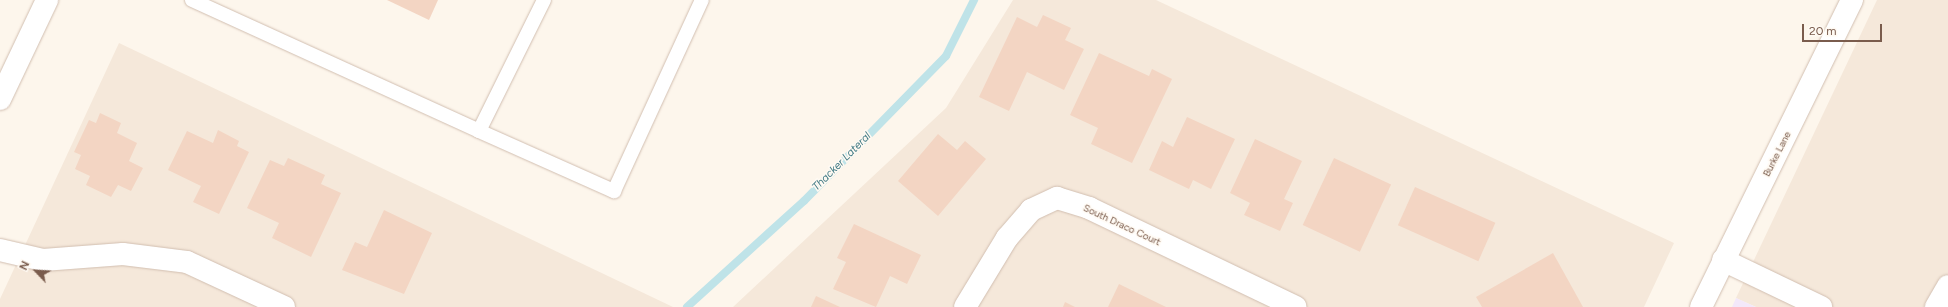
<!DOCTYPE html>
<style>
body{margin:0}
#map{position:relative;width:1948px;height:307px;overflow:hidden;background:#fdf6ec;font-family:Figtree,sans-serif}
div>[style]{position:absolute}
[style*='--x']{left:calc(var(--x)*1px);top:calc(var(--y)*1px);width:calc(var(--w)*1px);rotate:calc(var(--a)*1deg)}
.residential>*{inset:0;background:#f5e8da}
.education>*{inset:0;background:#f3e8fa}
.stream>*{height:8px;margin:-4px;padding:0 4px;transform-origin:4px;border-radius:4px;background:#bfe3e8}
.building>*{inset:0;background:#f3d5c3;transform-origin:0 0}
.roads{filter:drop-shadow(0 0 1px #d1beb0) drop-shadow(0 0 1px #d1beb0)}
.lane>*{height:14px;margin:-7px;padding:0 7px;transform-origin:7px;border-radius:7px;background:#fff}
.street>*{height:22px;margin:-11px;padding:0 11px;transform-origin:11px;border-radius:11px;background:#fff}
.secondary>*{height:22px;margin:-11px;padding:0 11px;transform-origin:11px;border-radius:11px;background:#fff}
span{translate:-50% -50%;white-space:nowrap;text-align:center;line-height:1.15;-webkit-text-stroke:3px #fffaf3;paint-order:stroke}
.street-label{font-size:10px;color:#7a5c4d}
.water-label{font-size:11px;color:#437c86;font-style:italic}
.north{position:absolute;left:16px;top:251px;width:40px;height:40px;-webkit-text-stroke:3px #fffaf3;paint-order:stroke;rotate:295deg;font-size:11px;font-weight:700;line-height:16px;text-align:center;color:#7a5c4d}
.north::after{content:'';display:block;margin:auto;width:14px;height:18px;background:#7a5c4d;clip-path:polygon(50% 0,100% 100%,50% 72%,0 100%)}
.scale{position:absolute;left:1802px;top:24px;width:80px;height:18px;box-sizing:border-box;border:2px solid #7a5c4d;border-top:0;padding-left:5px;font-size:12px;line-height:14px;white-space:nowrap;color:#7a5c4d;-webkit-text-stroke:3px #fffaf3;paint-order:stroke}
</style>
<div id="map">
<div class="residential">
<i style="clip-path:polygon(1013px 0,1156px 0,1674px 243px,1644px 307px,733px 307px,946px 108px)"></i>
<i style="clip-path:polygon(1877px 0,1948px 0,1948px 307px,1756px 307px,1736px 298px)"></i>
<i style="clip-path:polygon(119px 43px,673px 307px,0 307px,0 299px)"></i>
</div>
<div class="education">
<i style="clip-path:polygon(1736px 298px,1756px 307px,1732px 307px)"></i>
</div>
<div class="stream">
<i style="--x:687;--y:307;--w:158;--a:-42.2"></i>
<i style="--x:804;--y:201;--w:203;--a:-45.6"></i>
<i style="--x:946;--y:56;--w:63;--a:-63.4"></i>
</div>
<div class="building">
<i style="clip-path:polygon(387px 0,438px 0,429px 20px)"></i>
<i style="clip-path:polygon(1043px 15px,1071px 28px,1065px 40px,1084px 49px,1064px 90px,1027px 72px,1009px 111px,979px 97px,1017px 17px,1037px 27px)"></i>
<i style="clip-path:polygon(1099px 53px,1149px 76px,1152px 69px,1172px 79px,1132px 163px,1091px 144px,1098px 128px,1070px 115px)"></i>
<i style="clip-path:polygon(100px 113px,121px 123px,117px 133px,137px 143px,129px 161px,143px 168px,131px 191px,118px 185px,111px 197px,86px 185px,90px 176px,75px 169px,81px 155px,74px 152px,89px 120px,96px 123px)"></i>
<i style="clip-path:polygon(1187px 117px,1235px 139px,1211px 189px,1193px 180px,1189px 189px,1149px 170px,1162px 141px,1173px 147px)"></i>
<i style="clip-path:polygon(218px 130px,239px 141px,237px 146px,249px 152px,219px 214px,193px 202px,201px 186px,168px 170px,187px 131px,213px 143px)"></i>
<i style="clip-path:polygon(938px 134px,957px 150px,965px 141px,986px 159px,938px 216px,898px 181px)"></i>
<i style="clip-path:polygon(1255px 139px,1302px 161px,1284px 199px,1293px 203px,1280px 231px,1244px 215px,1250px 203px,1230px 193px)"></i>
<i style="clip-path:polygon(288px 158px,325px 175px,321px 184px,341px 193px,311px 257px,272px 238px,279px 223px,247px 208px,270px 160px,284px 166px)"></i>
<i style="left:1334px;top:158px;width:63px;height:74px;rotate:25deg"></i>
<i style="left:1415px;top:187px;width:88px;height:42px;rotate:24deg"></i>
<i style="clip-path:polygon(384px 210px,432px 233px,404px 294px,342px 270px,355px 242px,367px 247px)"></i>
<i style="clip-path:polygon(854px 224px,921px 255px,907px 284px,890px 276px,876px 307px,833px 289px,846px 262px,837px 258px)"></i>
<i style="clip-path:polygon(1553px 253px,1583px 307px,1482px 307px,1476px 297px)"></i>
<i style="clip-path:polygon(1119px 284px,1166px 307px,1108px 307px)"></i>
<i style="clip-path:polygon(816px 296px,840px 307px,811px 307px)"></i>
<i style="clip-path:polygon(1065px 302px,1075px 307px,1063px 307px)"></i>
</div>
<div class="roads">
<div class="lane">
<i style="--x:192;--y:0;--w:315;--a:24.5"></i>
<i style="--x:479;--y:131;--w:146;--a:-63.6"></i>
<i style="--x:479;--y:131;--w:148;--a:24"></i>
<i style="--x:614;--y:191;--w:210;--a:-65.3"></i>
</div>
<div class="street">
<i style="--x:0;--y:250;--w:44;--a:13.1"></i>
<i style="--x:43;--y:260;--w:80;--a:-4.3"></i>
<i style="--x:123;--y:254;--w:64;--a:7.1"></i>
<i style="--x:187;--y:262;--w:107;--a:24.9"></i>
<i style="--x:1723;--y:260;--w:109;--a:25.6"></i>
<i style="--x:965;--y:307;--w:81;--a:-58.7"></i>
<i style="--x:1007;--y:238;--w:37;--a:-49"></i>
<i style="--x:1031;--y:210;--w:29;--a:-25"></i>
<i style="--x:1057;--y:198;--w:34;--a:17"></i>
<i style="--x:1089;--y:208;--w:229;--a:25.6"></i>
<i style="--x:1701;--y:307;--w:342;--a:-63.8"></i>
<i style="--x:1936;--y:307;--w:24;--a:-60"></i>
</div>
<div class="secondary">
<i style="--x:0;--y:99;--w:110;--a:-64.6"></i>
</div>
</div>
<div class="street-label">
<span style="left:1777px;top:154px;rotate:-63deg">Burke Lane</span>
<span style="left:1122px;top:225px;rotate:25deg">South Draco Court</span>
</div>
<div class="water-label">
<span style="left:842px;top:162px;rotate:-45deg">Thacker Lateral</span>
</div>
<div class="north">N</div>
<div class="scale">20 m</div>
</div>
